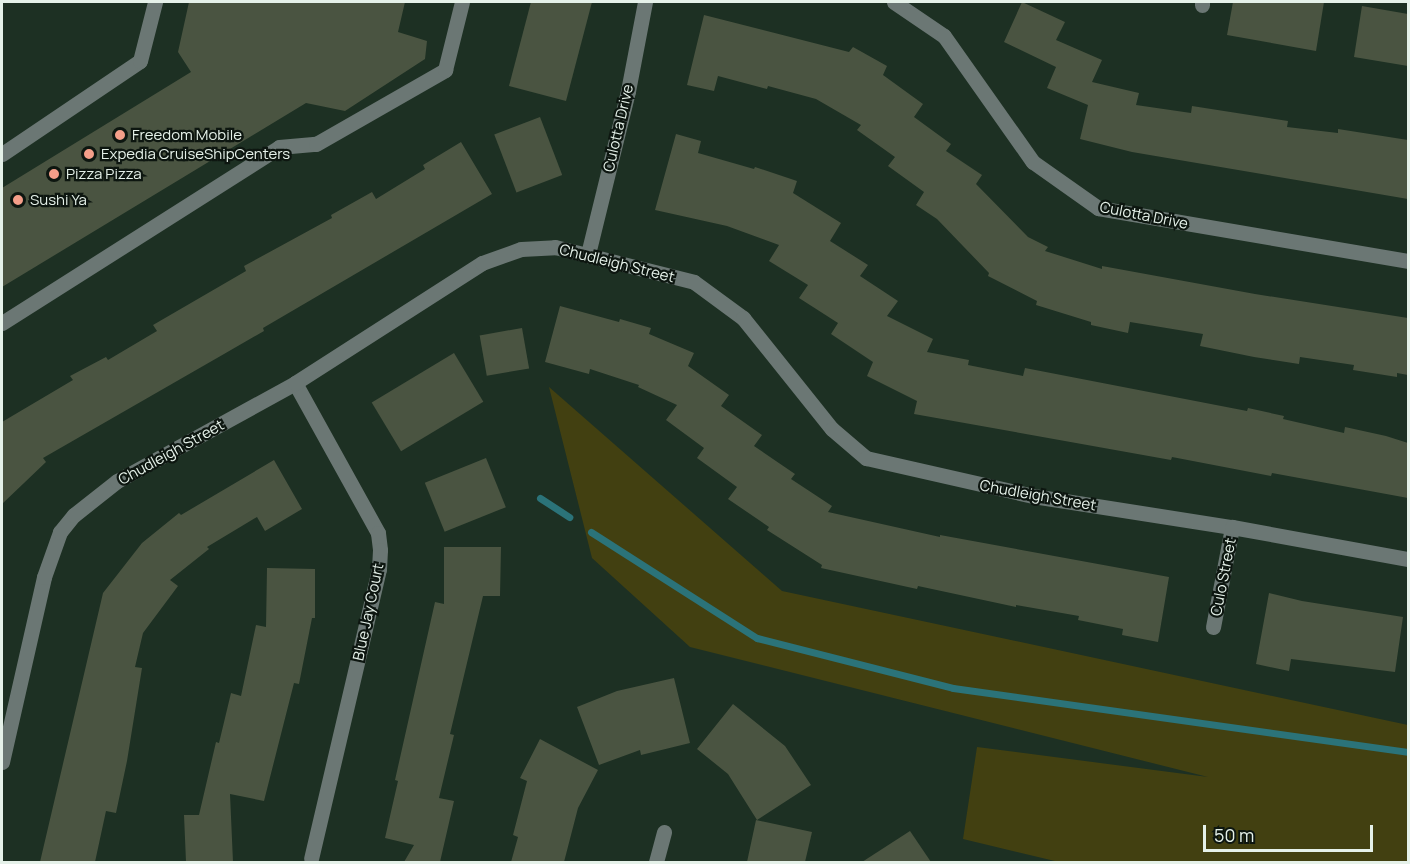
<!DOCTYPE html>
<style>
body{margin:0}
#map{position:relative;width:1410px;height:864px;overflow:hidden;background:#1d3023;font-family:Manrope,sans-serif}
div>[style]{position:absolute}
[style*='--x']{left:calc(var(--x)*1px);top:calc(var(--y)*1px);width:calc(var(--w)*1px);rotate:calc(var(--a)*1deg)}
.green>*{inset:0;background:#424011}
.stream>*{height:7px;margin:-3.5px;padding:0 3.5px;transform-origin:3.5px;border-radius:3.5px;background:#2b7379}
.building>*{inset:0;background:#4a5441;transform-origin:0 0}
.minor>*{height:15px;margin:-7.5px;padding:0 7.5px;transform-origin:7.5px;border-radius:7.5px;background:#6b7774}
.dots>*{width:16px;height:16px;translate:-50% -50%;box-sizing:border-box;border:3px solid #0d1610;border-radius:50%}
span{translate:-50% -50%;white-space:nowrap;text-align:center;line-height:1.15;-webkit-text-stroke:4.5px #0d1610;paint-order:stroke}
.street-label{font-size:15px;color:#e5f1e9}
.poi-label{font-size:15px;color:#e5f1e9}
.left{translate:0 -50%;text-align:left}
.frame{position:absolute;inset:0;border:3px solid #e5f1e9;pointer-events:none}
.scale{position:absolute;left:1203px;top:825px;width:170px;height:27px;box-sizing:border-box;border:3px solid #e5f1e9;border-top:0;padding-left:8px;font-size:18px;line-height:21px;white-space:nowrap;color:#e5f1e9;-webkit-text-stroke:4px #0d1610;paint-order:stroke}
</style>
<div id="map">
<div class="green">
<i style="clip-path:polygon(549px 387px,782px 591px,1408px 725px,1408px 862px,1059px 862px,963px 839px,977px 747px,1208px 777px,690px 647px,592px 558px)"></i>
</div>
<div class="stream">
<i style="--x:540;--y:498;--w:35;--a:33"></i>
<i style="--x:591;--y:532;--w:197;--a:32.6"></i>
<i style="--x:757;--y:638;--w:202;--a:14.3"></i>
<i style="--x:953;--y:688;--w:459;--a:8"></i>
</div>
<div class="building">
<i style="clip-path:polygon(189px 2px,405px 2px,398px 32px,427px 41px,425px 59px,345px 111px,306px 103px,2px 287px,2px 188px,191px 72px,178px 52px)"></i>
<i style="clip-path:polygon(531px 2px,592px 2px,566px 101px,509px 86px)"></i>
<i style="clip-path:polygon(1022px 2px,1065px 22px,1056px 40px,1102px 60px,1092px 82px,1139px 93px,1136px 105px,1191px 113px,1192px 106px,1288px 121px,1287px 127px,1338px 133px,1338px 129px,1408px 140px,1408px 199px,1132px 152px,1080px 139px,1088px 105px,1047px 88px,1056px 67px,1004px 42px)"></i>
<i style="clip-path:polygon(1233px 2px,1324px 2px,1316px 51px,1227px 35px)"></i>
<i style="clip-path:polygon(1362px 6px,1408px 14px,1408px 66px,1354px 57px)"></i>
<i style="clip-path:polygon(704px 15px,849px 52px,853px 47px,887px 66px,883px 75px,923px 104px,914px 117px,951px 144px,946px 151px,982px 175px,976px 184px,1028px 237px,1048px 247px,1045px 251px,1102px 269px,1102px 266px,1255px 294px,1408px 318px,1408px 375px,1397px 373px,1397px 377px,1353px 370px,1354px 365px,1300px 357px,1299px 364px,1254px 357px,1200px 346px,1203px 334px,1130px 322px,1128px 333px,1091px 325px,1091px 322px,1036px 305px,1037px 301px,988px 276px,989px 273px,937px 219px,916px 205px,924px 192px,888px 166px,895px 157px,857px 130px,861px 125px,816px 99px,768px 86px,767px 89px,718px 76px,714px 91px,687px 85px)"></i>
<i style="left:540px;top:117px;width:62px;height:49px;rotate:69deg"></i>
<i style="clip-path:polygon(676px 134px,701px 141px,698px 153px,754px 169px,755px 167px,797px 181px,793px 193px,841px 223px,830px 241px,868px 265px,860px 276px,898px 301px,887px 316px,933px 339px,927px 352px,969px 360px,968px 365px,1023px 376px,1025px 368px,1247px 411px,1248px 408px,1284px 416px,1283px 419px,1344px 433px,1345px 427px,1386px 436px,1408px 443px,1408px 498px,1272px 473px,1271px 476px,1172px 457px,1171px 460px,914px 414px,917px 401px,867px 376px,873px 362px,831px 334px,838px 323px,799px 298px,808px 285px,769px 261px,779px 245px,727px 226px,655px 210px)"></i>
<i style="clip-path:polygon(461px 142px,492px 194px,263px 328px,264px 331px,224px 354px,43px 458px,46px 462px,2px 504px,2px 422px,73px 380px,70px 376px,106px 357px,108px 360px,157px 331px,153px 325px,246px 271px,244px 266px,332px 218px,331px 215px,372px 192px,376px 199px,425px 169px,423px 165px)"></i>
<i style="clip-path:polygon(560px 306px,619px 322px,620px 319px,651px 328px,649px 334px,694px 353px,688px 366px,729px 395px,721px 406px,762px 435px,754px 446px,795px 474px,791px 479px,832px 506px,828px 512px,940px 537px,940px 535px,1169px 577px,1158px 642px,1122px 635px,1123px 629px,1078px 620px,1079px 616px,1016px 605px,1016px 607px,918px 586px,917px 589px,821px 568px,822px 565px,767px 530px,769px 527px,728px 499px,737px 487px,697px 458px,704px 448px,666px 420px,677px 405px,638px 387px,639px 385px,590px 369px,589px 374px,545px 362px)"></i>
<i style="left:522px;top:328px;width:41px;height:43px;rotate:80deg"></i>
<i style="left:454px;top:353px;width:57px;height:96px;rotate:59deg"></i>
<i style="left:486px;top:458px;width:53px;height:66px;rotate:68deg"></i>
<i style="clip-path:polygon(274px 460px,302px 509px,265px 531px,257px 517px,207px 547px,209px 549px,170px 580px,178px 586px,143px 633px,135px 667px,142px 668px,127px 761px,116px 813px,106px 811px,95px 862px,40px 862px,103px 593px,142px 543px,179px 513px,181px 515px)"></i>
<i style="clip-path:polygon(444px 547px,501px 547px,500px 596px,483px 596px,450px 734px,454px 735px,439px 798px,454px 801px,440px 862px,404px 862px,414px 845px,385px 838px,398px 781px,395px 780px,435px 602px,444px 604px)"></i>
<i style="clip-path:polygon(267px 568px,315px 569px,315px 618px,312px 618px,299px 684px,294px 683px,264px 801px,230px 794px,233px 862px,186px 862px,184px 815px,199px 815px,216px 742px,219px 743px,231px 693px,241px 696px,256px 625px,266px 627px)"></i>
<i style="clip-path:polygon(1269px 593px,1302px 601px,1403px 617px,1395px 672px,1291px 659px,1289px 671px,1256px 664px)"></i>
<i style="clip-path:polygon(674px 678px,690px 743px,641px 755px,640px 750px,599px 765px,577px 707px,617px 691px)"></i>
<i style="clip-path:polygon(733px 704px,785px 746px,811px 785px,757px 820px,728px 774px,697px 749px)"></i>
<i style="clip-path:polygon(540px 739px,598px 770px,578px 808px,564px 862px,511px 862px,518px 837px,513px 835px,527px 781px,520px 778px)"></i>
<i style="clip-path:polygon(756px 820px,812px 832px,805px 862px,747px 862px)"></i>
<i style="clip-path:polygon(910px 831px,931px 862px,862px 862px)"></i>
</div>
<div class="minor">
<i style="--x:894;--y:2;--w:60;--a:34.2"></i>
<i style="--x:944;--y:36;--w:154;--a:54.8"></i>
<i style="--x:1033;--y:162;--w:80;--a:35.3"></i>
<i style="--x:1098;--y:208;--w:314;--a:9.7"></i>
<i style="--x:1202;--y:5;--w:3;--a:-90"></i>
<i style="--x:2;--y:154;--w:166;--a:-34"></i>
<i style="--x:140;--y:61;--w:61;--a:-75.7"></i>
<i style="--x:588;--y:254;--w:168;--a:-76.2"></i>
<i style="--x:628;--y:91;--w:91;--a:-79.2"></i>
<i style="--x:2;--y:323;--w:328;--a:-32.4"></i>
<i style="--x:279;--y:147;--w:37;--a:-5"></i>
<i style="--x:316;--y:144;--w:149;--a:-29.8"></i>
<i style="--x:445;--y:70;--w:70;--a:-76"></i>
<i style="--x:295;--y:383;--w:171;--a:61"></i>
<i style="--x:378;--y:533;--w:17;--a:83"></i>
<i style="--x:380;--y:550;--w:19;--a:93"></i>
<i style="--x:379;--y:569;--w:297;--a:103.2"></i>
<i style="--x:1213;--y:627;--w:102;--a:-79.2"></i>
<i style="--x:2;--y:762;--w:190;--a:-77.2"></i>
<i style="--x:44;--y:577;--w:48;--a:-70.4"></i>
<i style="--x:60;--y:532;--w:22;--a:-51"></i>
<i style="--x:74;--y:515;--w:55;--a:-38.3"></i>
<i style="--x:117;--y:481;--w:203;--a:-28.8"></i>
<i style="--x:295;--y:383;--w:222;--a:-32.7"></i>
<i style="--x:482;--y:263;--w:41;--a:-19.7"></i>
<i style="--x:521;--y:249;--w:34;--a:-3"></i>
<i style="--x:555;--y:247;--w:143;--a:14.1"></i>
<i style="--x:694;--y:282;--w:61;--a:36.3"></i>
<i style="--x:743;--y:318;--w:142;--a:51.3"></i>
<i style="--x:832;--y:429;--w:45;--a:40.5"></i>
<i style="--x:866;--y:458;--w:171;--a:12.8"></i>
<i style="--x:1033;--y:496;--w:201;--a:8.9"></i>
<i style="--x:1232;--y:527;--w:179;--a:10.3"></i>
<i style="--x:656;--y:862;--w:31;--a:-75"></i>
</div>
<div class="dots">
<i style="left:120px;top:135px;background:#f49e89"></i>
<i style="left:89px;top:154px;background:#f49e89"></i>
<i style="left:54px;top:174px;background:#f49e89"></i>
<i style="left:18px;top:200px;background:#f49e89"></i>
</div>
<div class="street-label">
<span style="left:618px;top:128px;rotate:-77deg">Culotta Drive</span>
<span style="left:1144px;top:215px;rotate:11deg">Culotta Drive</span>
<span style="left:617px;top:263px;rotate:14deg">Chudleigh Street</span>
<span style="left:171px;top:452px;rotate:-29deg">Chudleigh Street</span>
<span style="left:1038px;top:495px;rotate:10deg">Chudleigh Street</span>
<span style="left:1223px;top:577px;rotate:-79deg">Culo Street</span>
<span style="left:368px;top:612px;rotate:-78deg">Blue Jay Court</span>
</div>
<div class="poi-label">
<span class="left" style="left:132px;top:135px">Freedom Mobile</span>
<span class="left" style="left:101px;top:154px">Expedia CruiseShipCenters</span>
<span class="left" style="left:66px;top:174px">Pizza Pizza</span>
<span class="left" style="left:30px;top:200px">Sushi Ya</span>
</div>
<div class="frame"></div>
<div class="scale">50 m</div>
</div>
